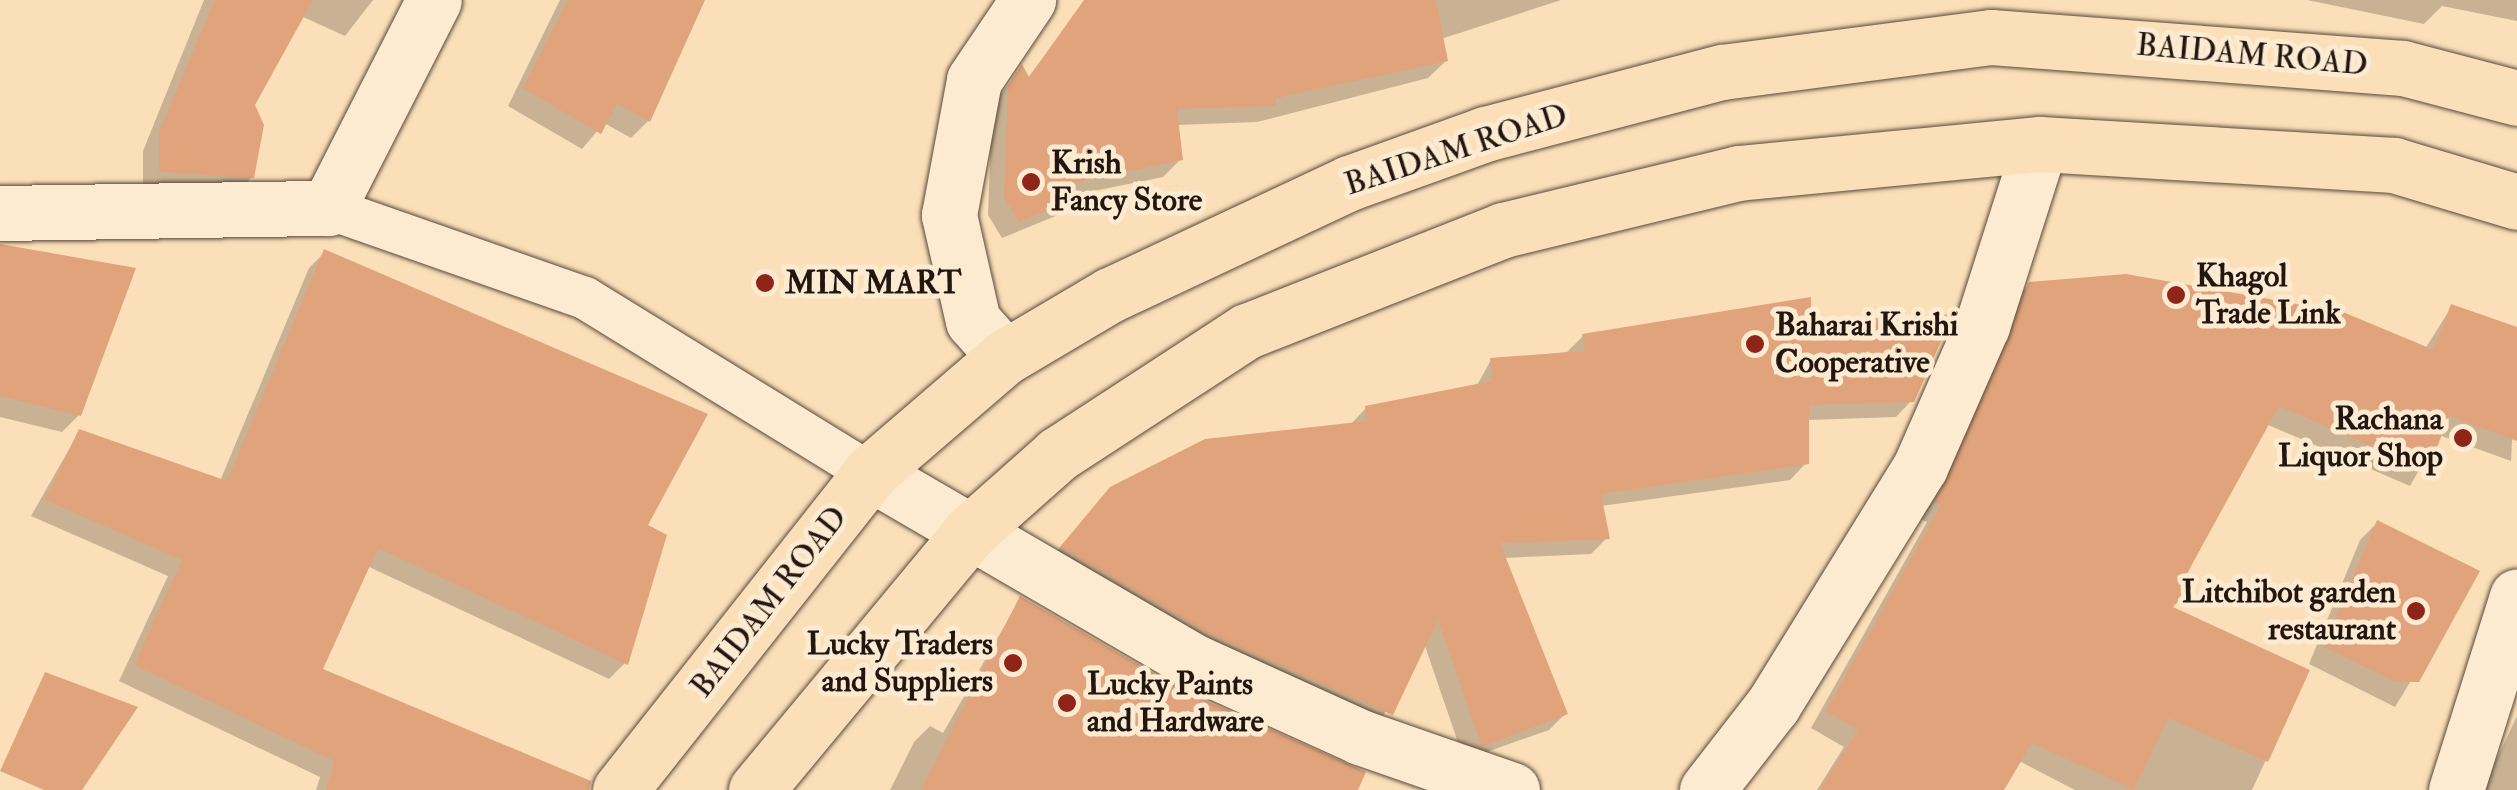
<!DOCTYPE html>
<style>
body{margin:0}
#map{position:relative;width:2517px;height:790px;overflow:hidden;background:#fadfb8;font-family:"IM FELL Double Pica",serif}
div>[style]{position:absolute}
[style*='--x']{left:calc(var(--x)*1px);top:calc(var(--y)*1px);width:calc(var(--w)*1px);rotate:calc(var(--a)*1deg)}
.shadow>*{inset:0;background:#0003}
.building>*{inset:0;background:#e1a37c}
.roads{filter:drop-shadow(0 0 2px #58483b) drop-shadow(0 0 2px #58483b)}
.lane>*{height:42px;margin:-21px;padding:0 21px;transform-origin:21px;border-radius:21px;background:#fcead1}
.street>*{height:55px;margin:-27.5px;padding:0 27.5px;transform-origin:27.5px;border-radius:27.5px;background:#fcead1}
.primary>*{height:55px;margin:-27.5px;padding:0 27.5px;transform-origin:27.5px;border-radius:27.5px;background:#fadfb8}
.dots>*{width:28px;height:28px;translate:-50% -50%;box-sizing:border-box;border:5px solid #fcead1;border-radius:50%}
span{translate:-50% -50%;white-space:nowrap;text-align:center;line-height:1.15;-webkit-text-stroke:10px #fcead1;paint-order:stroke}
.street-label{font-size:32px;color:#221611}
.poi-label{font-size:32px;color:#221611;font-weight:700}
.left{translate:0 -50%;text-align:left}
.right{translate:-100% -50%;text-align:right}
</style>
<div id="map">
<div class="shadow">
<i style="clip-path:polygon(204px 0,373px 0,345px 36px,301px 16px,252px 105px,252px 177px,235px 194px,143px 188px,143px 151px)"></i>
<i style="clip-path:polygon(560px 0,671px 0,648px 121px,631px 138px,604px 123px,582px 149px,508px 106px)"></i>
<i style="clip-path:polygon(1087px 0,1561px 0,1441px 39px,1446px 61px,1428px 78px,1257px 122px,1176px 125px,1181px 159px,1163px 177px,1074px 195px,1058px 215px,1002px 238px,988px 215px,992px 105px,1022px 68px,1027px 79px)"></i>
<i style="clip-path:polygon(2307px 0,2517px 0,2517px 21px,2442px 6px,2424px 24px)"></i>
<i style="clip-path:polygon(0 246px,132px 270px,79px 415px,62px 432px,0 417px)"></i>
<i style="clip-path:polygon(325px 252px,644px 526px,625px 663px,609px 679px,367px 566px,319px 670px,488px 790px,316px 790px,320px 777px,119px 681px,168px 576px,31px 516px,79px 432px,220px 481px,309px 268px)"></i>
<i style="clip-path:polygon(2030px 284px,2425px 349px,2452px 306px,2517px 330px,2511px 461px,2439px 435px,2410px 486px,2266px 424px,2169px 608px,2307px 671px,2252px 790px,2075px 790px,2019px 761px,2001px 790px,1817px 790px,1844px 747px,1811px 728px,1927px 522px,1920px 519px,2013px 301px)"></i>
<i style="clip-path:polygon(1808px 325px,1912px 400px,1896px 417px,1807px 420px,1806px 463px,1790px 480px,1601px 506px,1607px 538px,1591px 554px,1503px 558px,1565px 714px,1549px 730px,1464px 760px,1424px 643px,1375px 730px,1046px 564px,1094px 507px,1350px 425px,1366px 408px,1476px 387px,1491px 360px,1567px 352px,1583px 336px)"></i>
<i style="clip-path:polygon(2377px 523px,2477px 572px,2395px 707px,2309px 664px,2360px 540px)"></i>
<i style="clip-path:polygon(1020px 599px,1355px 790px,890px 790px,914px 742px,930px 726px,943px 733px)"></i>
<i style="clip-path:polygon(2517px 716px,2517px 790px,2482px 790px)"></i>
</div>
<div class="building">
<i style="clip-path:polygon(215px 0,313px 0,255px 105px,264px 125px,254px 178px,159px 172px,159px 132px)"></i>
<i style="clip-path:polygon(568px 0,705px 0,650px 122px,617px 104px,601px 134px,523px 88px)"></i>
<i style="clip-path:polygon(1084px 0,1436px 0,1448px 61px,1276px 98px,1276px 106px,1177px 109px,1183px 160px,1071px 183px,1078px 198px,1019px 222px,1004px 197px,1008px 86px,1022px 64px,1029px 77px)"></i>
<i style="clip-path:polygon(0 244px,136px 268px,81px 416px,0 396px)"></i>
<i style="clip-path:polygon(324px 249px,708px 414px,648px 525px,667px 535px,628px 665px,378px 548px,323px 669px,591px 781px,589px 790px,326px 790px,334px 761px,134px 665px,182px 560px,45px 500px,79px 429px,227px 481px)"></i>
<i style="clip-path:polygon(2126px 274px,2343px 312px,2434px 350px,2451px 304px,2517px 327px,2517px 441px,2449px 416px,2428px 471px,2279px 406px,2185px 577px,2194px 584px,2173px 607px,2310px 670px,2268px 762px,2168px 718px,2134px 790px,2032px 743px,2004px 790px,1820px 790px,1858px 730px,1826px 711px,1941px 505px,1935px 502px,2029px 282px)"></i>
<i style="clip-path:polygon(1811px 297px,1811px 322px,1953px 314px,1914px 402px,1809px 405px,1809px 464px,1601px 494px,1610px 539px,1500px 543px,1568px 714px,1482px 747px,1438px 620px,1393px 715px,1211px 635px,1060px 547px,1110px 487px,1205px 439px,1367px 421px,1365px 406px,1492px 381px,1490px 358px,1585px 351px,1582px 334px)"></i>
<i style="clip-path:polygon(2377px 520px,2480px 571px,2419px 682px,2395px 682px,2324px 647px)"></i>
<i style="clip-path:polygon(1020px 596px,1184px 691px,1366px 772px,1358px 790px,921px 790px)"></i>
<i style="clip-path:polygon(45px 672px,138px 707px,82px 790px,44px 790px,0 771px)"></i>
</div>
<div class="roads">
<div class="lane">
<i style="--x:328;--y:208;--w:272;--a:19.3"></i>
<i style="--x:585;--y:298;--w:334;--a:31.6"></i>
</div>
<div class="street">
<i style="--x:0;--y:213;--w:328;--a:-0.9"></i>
<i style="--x:328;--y:208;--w:233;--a:-63"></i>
<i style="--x:1005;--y:357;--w:48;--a:-131.6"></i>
<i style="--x:973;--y:321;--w:109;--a:-102.8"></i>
<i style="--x:949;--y:215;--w:137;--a:-79.5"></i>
<i style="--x:974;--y:80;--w:97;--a:-56"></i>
<i style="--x:870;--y:473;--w:378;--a:30.2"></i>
<i style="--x:1197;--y:663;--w:179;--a:24.4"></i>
<i style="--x:1360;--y:737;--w:161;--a:19.2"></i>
<i style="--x:1707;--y:790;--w:108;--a:-52.2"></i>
<i style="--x:1773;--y:705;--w:280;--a:-58.3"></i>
<i style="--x:1920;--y:467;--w:154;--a:-66.3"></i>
<i style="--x:1982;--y:326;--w:191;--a:-72.3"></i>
<i style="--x:2456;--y:790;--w:203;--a:-72.5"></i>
</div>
<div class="primary">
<i style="--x:620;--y:790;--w:404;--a:-51.7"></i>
<i style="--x:870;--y:473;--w:178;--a:-40.7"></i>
<i style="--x:1005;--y:357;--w:122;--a:-30.6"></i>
<i style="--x:1110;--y:295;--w:264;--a:-25.1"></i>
<i style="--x:1349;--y:183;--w:145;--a:-19.8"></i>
<i style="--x:1485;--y:134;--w:245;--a:-14.7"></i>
<i style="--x:1722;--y:72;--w:271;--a:-7.4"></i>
<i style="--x:1991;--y:37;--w:413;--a:4.3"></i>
<i style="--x:2403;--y:68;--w:118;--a:14.7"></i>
<i style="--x:756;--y:790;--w:334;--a:-50.3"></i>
<i style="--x:969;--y:533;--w:119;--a:-41.6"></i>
<i style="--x:1058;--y:454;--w:225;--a:-33.1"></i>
<i style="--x:1247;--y:331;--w:275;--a:-21.5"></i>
<i style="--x:1503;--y:230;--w:242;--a:-13.6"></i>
<i style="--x:1738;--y:173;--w:303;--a:-5.5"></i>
<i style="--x:2040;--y:144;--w:355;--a:3.4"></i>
<i style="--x:2394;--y:165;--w:128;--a:16.7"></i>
</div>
</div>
<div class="dots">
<i style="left:1031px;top:182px;background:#8f2418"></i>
<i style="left:765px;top:283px;background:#8f2418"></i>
<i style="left:2176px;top:295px;background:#8f2418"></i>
<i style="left:1755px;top:344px;background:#8f2418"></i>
<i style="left:2463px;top:438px;background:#8f2418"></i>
<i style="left:2416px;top:611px;background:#8f2418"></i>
<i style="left:1013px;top:663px;background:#8f2418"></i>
<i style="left:1067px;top:703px;background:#8f2418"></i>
</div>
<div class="street-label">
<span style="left:2252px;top:55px;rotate:5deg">BAIDAM ROAD</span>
<span style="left:1456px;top:150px;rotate:-18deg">BAIDAM ROAD</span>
<span style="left:769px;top:602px;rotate:-52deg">BAIDAM ROAD</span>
</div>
<div class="poi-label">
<span class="left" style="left:1051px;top:182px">Krish<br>Fancy Store</span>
<span class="left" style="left:2196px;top:295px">Khagol<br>Trade Link</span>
<span class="left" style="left:785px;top:283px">MIN MART</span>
<span class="left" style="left:1775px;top:344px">Baharai Krishi<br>Cooperative</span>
<span class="right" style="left:2443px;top:438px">Rachana<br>Liquor Shop</span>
<span class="right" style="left:2396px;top:611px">Litchibot garden<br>restaurant</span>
<span class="right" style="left:993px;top:663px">Lucky Traders<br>and Suppliers</span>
<span class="left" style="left:1087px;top:703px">Lucky Paints<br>and Hardware</span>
</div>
</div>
